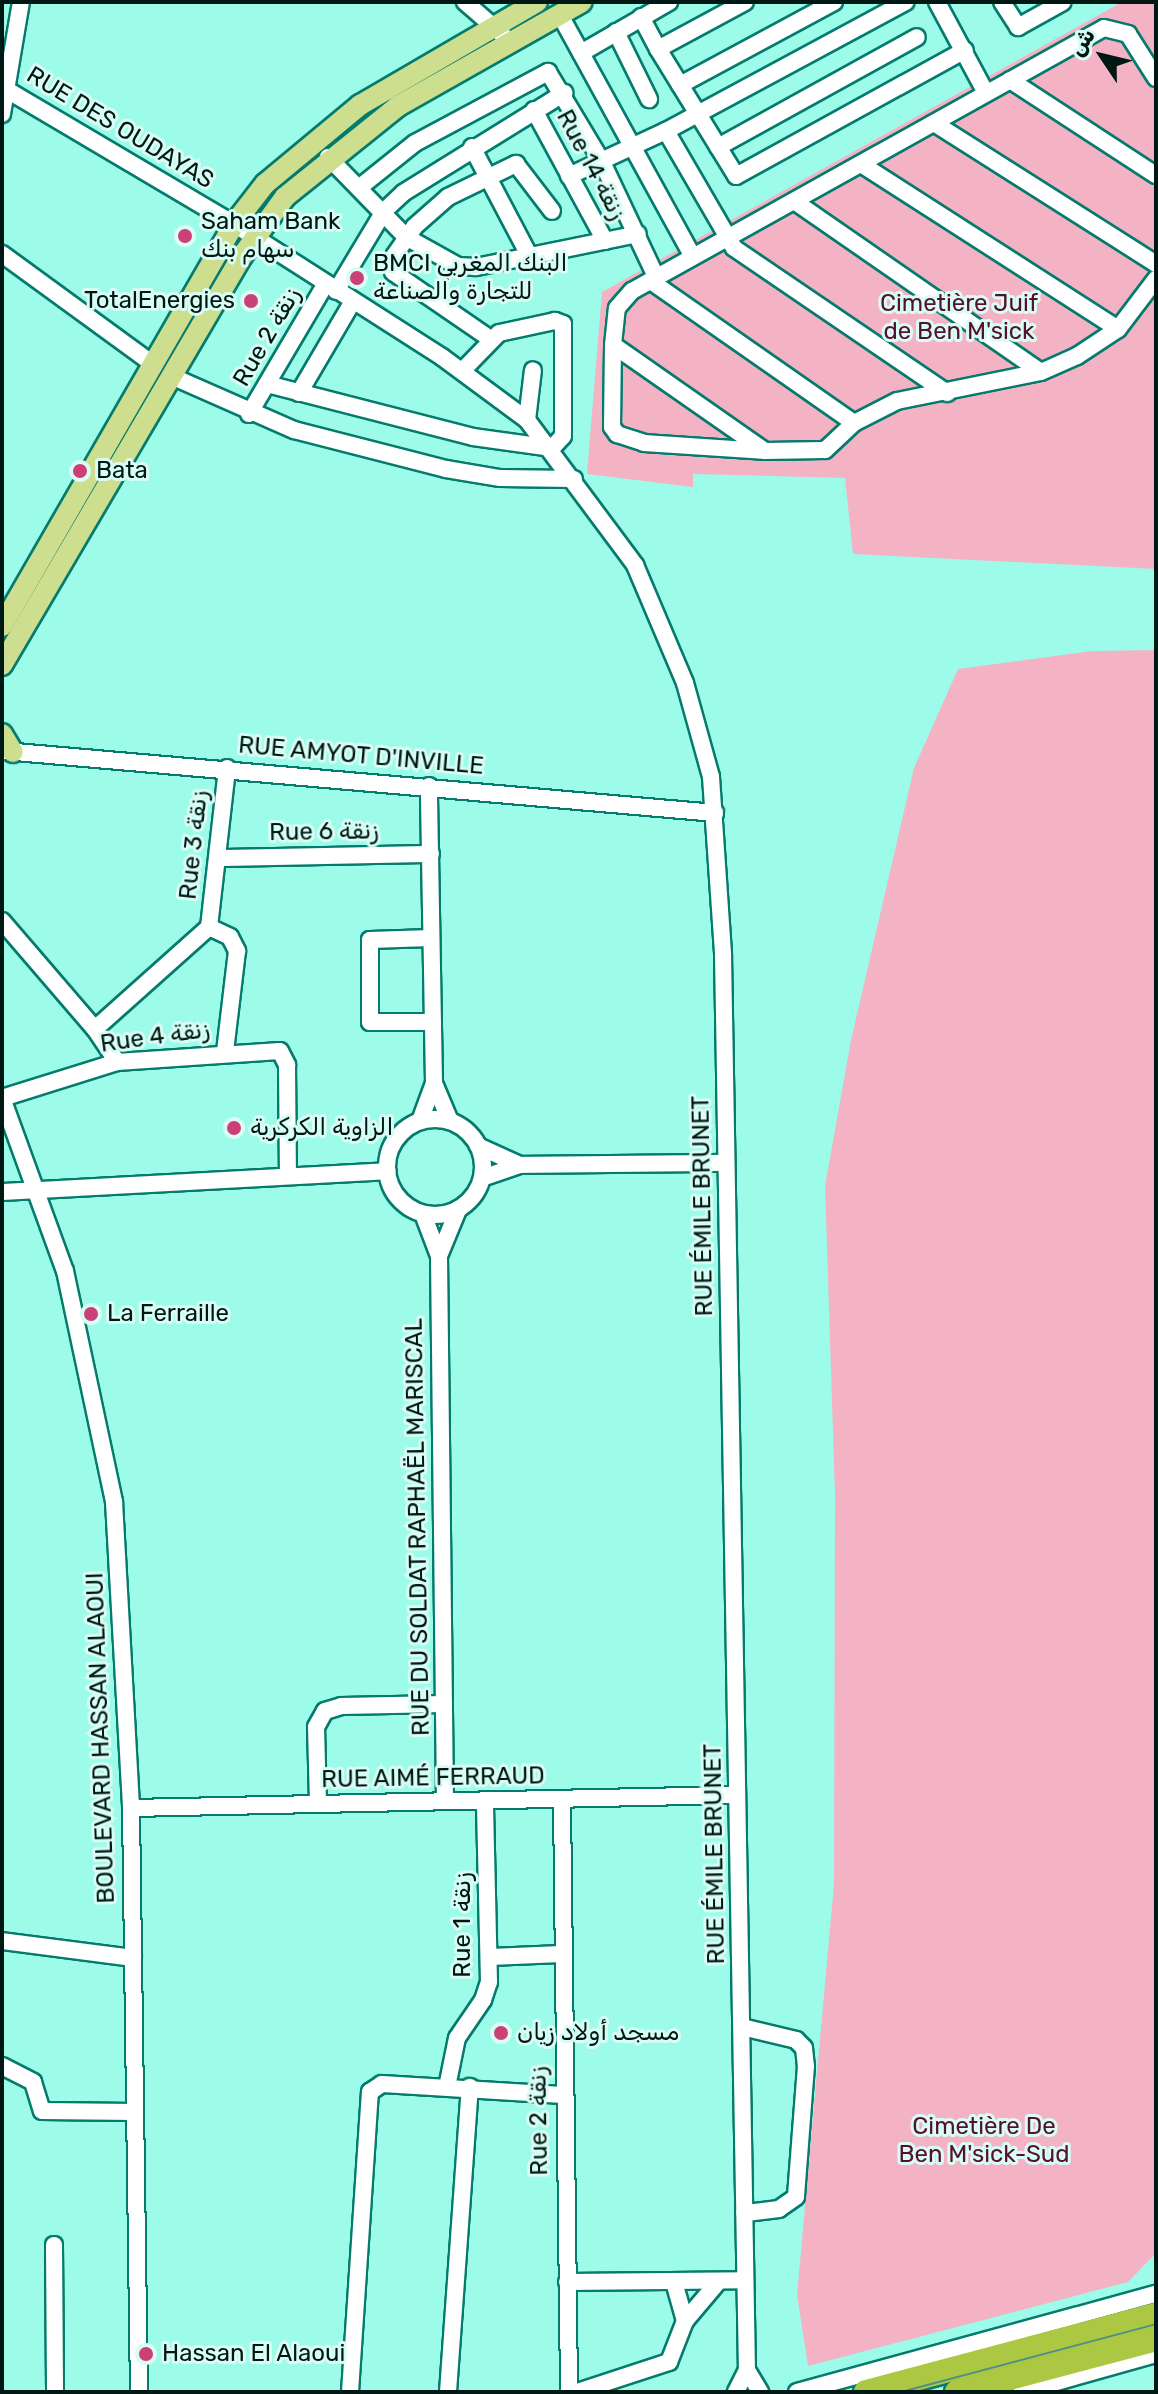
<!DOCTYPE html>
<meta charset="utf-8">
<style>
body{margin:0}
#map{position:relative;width:1158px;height:2394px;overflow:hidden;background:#9dfbe9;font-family:Rubik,Cairo,sans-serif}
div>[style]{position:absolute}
.green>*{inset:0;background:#f4b3c5}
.roads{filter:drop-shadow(2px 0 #047b6c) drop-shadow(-2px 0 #047b6c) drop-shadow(0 2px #047b6c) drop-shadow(0 -2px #047b6c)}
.minor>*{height:16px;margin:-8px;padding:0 8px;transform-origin:8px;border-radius:8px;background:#fff}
.minor>.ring{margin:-8px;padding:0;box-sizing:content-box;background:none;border:16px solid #fff;border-radius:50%}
.major>*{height:20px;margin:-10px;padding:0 10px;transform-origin:10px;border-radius:10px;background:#cdde8e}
.highway>*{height:24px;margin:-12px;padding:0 12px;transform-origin:12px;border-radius:12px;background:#acc843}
.tram>*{height:2px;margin:-1px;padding:0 1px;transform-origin:1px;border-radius:1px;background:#528e82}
.dots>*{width:22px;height:22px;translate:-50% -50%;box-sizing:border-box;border:4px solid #d9fcf4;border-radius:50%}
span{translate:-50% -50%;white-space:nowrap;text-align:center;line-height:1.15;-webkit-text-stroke:6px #d9fcf4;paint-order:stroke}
.street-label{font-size:24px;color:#001813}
.poi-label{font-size:24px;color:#001813}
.left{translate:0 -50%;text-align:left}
.right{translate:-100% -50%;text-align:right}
.park-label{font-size:24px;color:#54102c}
.frame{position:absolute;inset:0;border:4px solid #001813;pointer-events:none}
.north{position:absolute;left:1062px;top:16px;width:80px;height:80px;-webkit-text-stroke:6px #d9fcf4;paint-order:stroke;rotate:305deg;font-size:22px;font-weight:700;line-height:32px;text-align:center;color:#001813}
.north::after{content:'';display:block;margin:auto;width:28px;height:36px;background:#001813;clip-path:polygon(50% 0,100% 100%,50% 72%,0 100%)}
</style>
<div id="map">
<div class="green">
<div style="clip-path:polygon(1122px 2px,1156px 2px,1156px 569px,853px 554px,845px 478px,693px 474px,693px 487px,587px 474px,602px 292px)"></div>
<div style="clip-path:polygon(1156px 644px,1156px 2253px,1128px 2282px,808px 2366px,797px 2295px,834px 1884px,835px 1495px,825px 1186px,851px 1040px,914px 768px,958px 669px,1092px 651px,1155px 650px)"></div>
</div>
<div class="roads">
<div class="minor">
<div style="left:465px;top:2px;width:50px;rotate:41deg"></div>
<div style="left:745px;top:2px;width:99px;rotate:151.6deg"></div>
<div style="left:658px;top:49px;width:149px;rotate:58.4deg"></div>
<div style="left:736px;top:176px;width:261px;rotate:-28.8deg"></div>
<div style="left:937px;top:2px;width:103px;rotate:61.7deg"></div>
<div style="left:1002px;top:2px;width:30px;rotate:57deg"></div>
<div style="left:1018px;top:27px;width:51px;rotate:-29.1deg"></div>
<div style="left:560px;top:15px;width:276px;rotate:61.2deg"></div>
<div style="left:641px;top:17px;width:36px;rotate:62deg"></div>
<div style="left:616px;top:32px;width:75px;rotate:63.8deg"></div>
<div style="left:581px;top:53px;width:102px;rotate:-30.1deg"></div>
<div style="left:1010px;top:80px;width:174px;rotate:33.1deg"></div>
<div style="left:680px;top:85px;width:175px;rotate:-28.3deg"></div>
<div style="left:2px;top:87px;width:269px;rotate:30.6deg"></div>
<div style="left:234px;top:224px;width:247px;rotate:32.6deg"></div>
<div style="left:442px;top:357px;width:106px;rotate:36.5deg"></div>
<div style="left:527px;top:420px;width:181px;rotate:53.3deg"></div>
<div style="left:635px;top:565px;width:128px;rotate:67deg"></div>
<div style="left:685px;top:683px;width:98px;rotate:74.5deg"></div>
<div style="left:711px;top:777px;width:178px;rotate:86.1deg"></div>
<div style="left:723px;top:955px;width:1415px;rotate:89.03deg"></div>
<div style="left:747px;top:2370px;width:25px;rotate:117deg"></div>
<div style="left:534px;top:110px;width:149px;rotate:61.5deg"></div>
<div style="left:2px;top:114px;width:114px;rotate:-80.4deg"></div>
<div style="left:934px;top:123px;width:263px;rotate:32.4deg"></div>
<div style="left:666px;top:131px;width:135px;rotate:59.8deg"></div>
<div style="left:734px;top:248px;width:258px;rotate:34.2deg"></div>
<div style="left:472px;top:147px;width:124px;rotate:62.2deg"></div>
<div style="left:718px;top:147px;width:227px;rotate:-28.9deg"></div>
<div style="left:328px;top:157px;width:112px;rotate:45.7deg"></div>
<div style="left:406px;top:237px;width:60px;rotate:29.1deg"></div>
<div style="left:458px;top:266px;width:18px;rotate:3deg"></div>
<div style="left:476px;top:267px;width:165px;rotate:-11.5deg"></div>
<div style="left:861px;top:164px;width:305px;rotate:32.7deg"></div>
<div style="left:569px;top:176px;width:107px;rotate:-24.9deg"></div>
<div style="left:666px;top:131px;width:272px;rotate:-28.3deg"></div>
<div style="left:360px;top:187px;width:70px;rotate:-38.7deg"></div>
<div style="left:415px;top:143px;width:151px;rotate:-28.1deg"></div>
<div style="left:548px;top:72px;width:105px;rotate:59deg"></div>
<div style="left:602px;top:162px;width:129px;rotate:64.8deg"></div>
<div style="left:794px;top:201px;width:300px;rotate:34.7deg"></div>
<div style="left:2px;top:254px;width:187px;rotate:36.1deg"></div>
<div style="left:652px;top:282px;width:246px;rotate:34.9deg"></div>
<div style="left:854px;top:423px;width:48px;rotate:-27.1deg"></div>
<div style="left:897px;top:401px;width:147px;rotate:-11.4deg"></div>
<div style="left:1041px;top:372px;width:39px;rotate:-24deg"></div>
<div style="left:1077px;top:356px;width:49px;rotate:-33.4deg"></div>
<div style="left:1118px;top:329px;width:63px;rotate:-52.8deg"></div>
<div style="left:336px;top:291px;width:93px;rotate:-59deg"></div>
<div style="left:384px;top:211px;width:26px;rotate:-43deg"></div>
<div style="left:403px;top:193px;width:190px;rotate:-31.8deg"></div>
<div style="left:489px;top:338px;width:116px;rotate:-145.5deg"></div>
<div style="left:393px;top:272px;width:16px;rotate:-86deg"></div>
<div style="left:394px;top:256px;width:35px;rotate:-55deg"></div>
<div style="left:414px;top:227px;width:45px;rotate:-41.4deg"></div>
<div style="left:448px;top:197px;width:76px;rotate:-25.9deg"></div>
<div style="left:516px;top:164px;width:59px;rotate:52.5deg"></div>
<div style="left:613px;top:345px;width:82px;rotate:90.7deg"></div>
<div style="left:612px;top:427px;width:9px;rotate:54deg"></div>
<div style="left:617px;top:434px;width:28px;rotate:18deg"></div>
<div style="left:644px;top:443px;width:119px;rotate:3.8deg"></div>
<div style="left:171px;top:376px;width:134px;rotate:23.7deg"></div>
<div style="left:294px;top:430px;width:157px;rotate:14.4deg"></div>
<div style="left:446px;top:469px;width:55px;rotate:9.5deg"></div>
<div style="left:500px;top:478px;width:74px;rotate:0.8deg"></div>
<div style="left:267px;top:384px;width:213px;rotate:14.4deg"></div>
<div style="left:473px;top:437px;width:80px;rotate:7.9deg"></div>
<div style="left:552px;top:448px;width:16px;rotate:-47deg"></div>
<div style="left:563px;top:436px;width:112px;rotate:-90deg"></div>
<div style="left:563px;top:324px;width:9px;rotate:-159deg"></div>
<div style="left:555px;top:321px;width:57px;rotate:167.9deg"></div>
<div style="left:499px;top:333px;width:53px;rotate:134.2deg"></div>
<div style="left:299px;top:393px;width:107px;rotate:-59.6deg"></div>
<div style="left:249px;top:414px;width:150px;rotate:-59.5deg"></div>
<div style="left:527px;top:420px;width:50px;rotate:-83.2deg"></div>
<div style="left:854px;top:423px;width:40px;rotate:137deg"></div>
<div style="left:825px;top:450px;width:60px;rotate:179deg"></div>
<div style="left:765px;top:451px;width:185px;rotate:-145.1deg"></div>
<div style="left:613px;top:345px;width:37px;rotate:-84deg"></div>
<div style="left:617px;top:308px;width:23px;rotate:-49deg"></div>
<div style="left:632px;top:291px;width:540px;rotate:-29.13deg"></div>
<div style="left:1104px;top:28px;width:25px;rotate:14deg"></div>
<div style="left:1128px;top:34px;width:52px;rotate:57.5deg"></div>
<div style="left:4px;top:751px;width:714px;rotate:4.98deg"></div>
<div style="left:219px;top:858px;width:212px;rotate:-1.1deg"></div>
<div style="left:2px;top:921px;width:143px;rotate:49.3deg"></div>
<div style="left:95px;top:1029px;width:40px;rotate:56deg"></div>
<div style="left:209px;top:927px;width:160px;rotate:-83.5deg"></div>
<div style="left:209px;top:927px;width:23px;rotate:25deg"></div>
<div style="left:230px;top:937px;width:16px;rotate:63deg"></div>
<div style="left:237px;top:951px;width:101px;rotate:96.8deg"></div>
<div style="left:431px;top:938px;width:61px;rotate:178.1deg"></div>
<div style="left:370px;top:940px;width:82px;rotate:90deg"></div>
<div style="left:370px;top:1022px;width:63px"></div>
<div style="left:95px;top:1029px;width:153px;rotate:-41.8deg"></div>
<div style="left:434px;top:1083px;width:41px;rotate:67.2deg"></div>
<div style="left:2px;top:1098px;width:184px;rotate:70deg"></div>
<div style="left:65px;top:1271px;width:236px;rotate:78deg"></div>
<div style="left:114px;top:1502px;width:306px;rotate:86.8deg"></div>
<div style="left:131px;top:1808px;width:584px;rotate:89.22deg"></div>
<div style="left:2px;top:1098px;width:121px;rotate:-17.4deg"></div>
<div style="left:117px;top:1062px;width:163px;rotate:-3.9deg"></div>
<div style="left:280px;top:1051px;width:16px;rotate:63deg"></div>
<div style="left:287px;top:1065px;width:111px;rotate:89.5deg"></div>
<div class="ring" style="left:387px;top:1119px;width:80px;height:80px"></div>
<div style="left:420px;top:1121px;width:40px;rotate:-69.8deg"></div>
<div style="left:434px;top:1083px;width:297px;rotate:-91deg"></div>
<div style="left:478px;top:1146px;width:46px;rotate:24.3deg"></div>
<div style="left:482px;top:1178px;width:40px;rotate:-18.9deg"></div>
<div style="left:520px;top:1165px;width:206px;rotate:-0.6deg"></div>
<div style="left:2px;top:1192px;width:386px;rotate:-3.1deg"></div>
<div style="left:423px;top:1214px;width:45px;rotate:69.1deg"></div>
<div style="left:439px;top:1256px;width:542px;rotate:89.37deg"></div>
<div style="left:439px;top:1256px;width:50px;rotate:-67.6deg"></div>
<div style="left:562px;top:1800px;width:592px;rotate:89.32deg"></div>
<div style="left:318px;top:1803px;width:76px;rotate:-91.5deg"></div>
<div style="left:316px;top:1727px;width:18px;rotate:-61deg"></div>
<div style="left:325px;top:1711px;width:17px;rotate:-17deg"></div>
<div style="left:341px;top:1706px;width:103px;rotate:-1.1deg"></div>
<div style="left:131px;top:1808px;width:605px;rotate:-1.23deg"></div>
<div style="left:2px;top:1941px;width:132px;rotate:7.4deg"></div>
<div style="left:490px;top:1957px;width:71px;rotate:-2.4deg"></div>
<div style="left:742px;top:2027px;width:56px;rotate:13.5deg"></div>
<div style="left:796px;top:2040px;width:11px;rotate:45deg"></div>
<div style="left:804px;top:2048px;width:18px;rotate:84deg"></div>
<div style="left:806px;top:2066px;width:131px;rotate:94.4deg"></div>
<div style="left:796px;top:2197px;width:21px;rotate:145deg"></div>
<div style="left:779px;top:2209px;width:35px;rotate:173deg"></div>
<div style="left:2px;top:2066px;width:35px;rotate:27deg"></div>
<div style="left:33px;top:2082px;width:30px;rotate:73deg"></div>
<div style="left:42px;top:2111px;width:93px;rotate:0.6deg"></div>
<div style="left:447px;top:2087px;width:50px;rotate:-78.5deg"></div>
<div style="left:457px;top:2038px;width:46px;rotate:-55.6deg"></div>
<div style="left:483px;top:2000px;width:19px;rotate:-72deg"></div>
<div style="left:489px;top:1982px;width:180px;rotate:-91.3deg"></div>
<div style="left:54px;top:2245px;width:147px;rotate:89.6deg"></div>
<div style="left:567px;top:2282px;width:178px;rotate:-0.6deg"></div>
<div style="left:674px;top:2282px;width:41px;rotate:74.2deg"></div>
<div style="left:747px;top:2370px;width:26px;rotate:59deg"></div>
<div style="left:350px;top:2392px;width:301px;rotate:-86.2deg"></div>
<div style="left:370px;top:2092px;width:14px;rotate:-34deg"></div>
<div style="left:382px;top:2084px;width:181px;rotate:3.5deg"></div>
<div style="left:448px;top:2392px;width:306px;rotate:-85.9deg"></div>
<div style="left:577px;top:2392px;width:97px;rotate:-18.1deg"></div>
<div style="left:669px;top:2362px;width:44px;rotate:-68.7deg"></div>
<div style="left:685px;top:2321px;width:51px;rotate:-49.8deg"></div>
<div style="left:797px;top:2392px;width:372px;rotate:-15.3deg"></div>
<div style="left:1021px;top:2392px;width:140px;rotate:-15.7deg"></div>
</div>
<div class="major">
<div style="left:2px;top:626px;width:464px;rotate:-60deg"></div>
<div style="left:234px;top:224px;width:51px;rotate:-52.2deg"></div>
<div style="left:265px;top:184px;width:124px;rotate:-39.7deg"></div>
<div style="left:360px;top:105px;width:205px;rotate:-30.2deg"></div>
<div style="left:2px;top:665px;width:474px;rotate:-59.6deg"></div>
<div style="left:242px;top:256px;width:73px;rotate:-53.9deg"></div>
<div style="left:285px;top:197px;width:145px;rotate:-38.8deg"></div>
<div style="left:398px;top:106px;width:211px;rotate:-29.5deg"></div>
<div style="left:2px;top:734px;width:21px;rotate:59deg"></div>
</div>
<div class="highway">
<div style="left:866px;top:2392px;width:300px;rotate:-14.9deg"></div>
<div style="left:957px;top:2392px;width:206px;rotate:-14.9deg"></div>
</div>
</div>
<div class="tram">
<div style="left:901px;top:2392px;width:264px;rotate:-14.9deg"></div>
</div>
<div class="dots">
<div style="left:185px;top:236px;background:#cb4077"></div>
<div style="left:357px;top:278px;background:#cb4077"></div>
<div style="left:251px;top:301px;background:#cb4077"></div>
<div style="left:80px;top:471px;background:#cb4077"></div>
<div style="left:234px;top:1128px;background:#cb4077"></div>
<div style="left:91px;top:1314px;background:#cb4077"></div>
<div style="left:501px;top:2033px;background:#cb4077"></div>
<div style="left:146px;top:2354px;background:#cb4077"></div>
</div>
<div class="street-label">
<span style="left:120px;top:128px;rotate:31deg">RUE DES OUDAYAS</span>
<span style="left:591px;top:165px;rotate:62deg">Rue 14 زنقة</span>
<span style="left:267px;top:337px;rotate:-60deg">Rue 2 زنقة</span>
<span style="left:361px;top:756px;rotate:5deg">RUE AMYOT D'INVILLE</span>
<span style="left:324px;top:832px;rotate:-1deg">Rue 6 زنقة</span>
<span style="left:194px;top:845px;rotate:-84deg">Rue 3 زنقة</span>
<span style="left:155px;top:1037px;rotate:-8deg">Rue 4 زنقة</span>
<span style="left:703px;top:1206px;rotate:-91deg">RUE ÉMILE BRUNET</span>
<span style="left:418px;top:1527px;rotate:-91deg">RUE DU SOLDAT RAPHAËL MARISCAL</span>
<span style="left:101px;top:1738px;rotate:-92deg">BOULEVARD HASSAN ALAOUI</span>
<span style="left:433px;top:1778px;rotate:-1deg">RUE AIMÉ FERRAUD</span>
<span style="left:715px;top:1854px;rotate:-91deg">RUE ÉMILE BRUNET</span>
<span style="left:463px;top:1925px;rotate:-90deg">Rue 1 زنقة</span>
<span style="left:539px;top:2121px;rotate:-91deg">Rue 2 زنقة</span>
</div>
<div class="poi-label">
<span class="left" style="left:201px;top:236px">Saham Bank<br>سهام بنك</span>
<span class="left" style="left:373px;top:278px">BMCI البنك المغربي<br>للتجارة والصناعة</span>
<span class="right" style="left:235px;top:301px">TotalEnergies</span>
<span class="left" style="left:96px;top:471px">Bata</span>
<span class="left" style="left:250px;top:1128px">الزاوية الكركرية</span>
<span class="left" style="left:107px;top:1314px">La Ferraille</span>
<span class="left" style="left:517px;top:2033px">مسجد أولاد زيان</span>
<span class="left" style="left:162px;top:2354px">Hassan El Alaoui</span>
</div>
<div class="park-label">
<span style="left:959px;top:318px">Cimetière Juif<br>de Ben M'sick</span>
<span style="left:984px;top:2141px">Cimetière De<br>Ben M'sick-Sud</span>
</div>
<div class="frame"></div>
<div class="north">ش</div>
</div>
